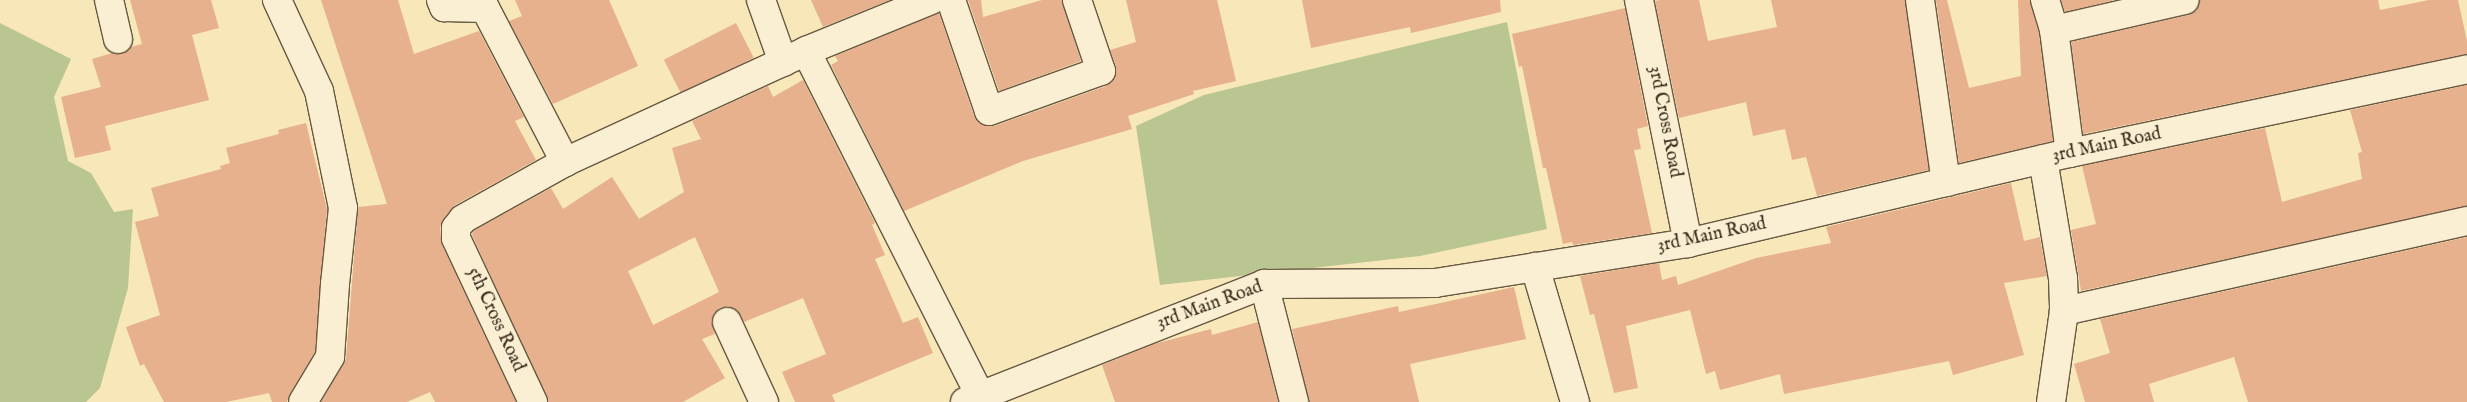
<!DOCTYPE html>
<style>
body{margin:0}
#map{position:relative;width:2467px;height:402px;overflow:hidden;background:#f7e7b9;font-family:"IM FELL English",serif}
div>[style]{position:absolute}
.green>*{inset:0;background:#bac691}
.building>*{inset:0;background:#e6b18c;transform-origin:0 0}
.roads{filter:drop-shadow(1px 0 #675842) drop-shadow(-1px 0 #675842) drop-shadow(0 1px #675842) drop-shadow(0 -1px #675842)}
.street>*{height:28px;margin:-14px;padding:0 14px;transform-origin:14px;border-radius:14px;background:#faefd2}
span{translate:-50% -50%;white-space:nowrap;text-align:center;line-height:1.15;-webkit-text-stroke:4.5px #faefd2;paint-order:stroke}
.street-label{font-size:18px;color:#37281a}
</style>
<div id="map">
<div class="green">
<div style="clip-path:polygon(1507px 22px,1547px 229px,1420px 256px,1160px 285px,1136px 126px,1204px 95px)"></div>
<div style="clip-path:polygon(0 23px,71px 59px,54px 97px,68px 161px,91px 173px,114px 212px,133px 209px,128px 288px,100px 388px,86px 402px,0 402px)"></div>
</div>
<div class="building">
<div style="clip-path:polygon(130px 0,211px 0,219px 28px,192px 35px,209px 100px,105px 126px,111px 150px,75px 158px,61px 97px,101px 87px,92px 59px,112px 53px,122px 54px,131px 47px,142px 44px)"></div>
<div style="clip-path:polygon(321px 0,398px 0,414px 54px,479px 31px,524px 117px,515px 121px,536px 160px,455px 205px,444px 218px,440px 228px,442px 245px,516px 402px,435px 402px,430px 392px,407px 402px,321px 402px,346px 358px,358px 207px,387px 204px)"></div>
<div style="clip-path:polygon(515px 0,609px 0,638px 66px,553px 104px,509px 21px,522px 16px)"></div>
<div style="clip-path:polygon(811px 0,890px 0,823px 27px)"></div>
<div style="clip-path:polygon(968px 0,981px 0,983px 17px,1042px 0,1062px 0,1081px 61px,999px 91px)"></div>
<div style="clip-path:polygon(1126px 0,1217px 0,1236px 81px,1193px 91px,1194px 94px,1128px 116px,1132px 129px,1023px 161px,904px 211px,831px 65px,838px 61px,835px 56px,939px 13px,974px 116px,979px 123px,987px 126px,994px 126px,1106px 86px,1112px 82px,1116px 74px,1116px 66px,1110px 50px,1136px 42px)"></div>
<div style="clip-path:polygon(1302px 0,1500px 0,1501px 12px,1411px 33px,1410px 27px,1311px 48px)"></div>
<div style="clip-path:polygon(1660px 0,1699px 0,1708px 41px,1777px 27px,1771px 0,1905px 0,1929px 170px,1817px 196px,1806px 157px,1792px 160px,1785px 129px,1753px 136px,1746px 102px,1679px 118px,1655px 1px)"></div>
<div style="clip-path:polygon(1936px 0,1947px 0,1969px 88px,2021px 76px,2018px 0,2030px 0,2039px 33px,2053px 141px,1959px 163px)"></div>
<div style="clip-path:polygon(2061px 0,2115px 0,2065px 12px)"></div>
<div style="clip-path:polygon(2200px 0,2378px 0,2380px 10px,2429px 0,2458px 0,2467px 41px,2467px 54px,2083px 134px,2071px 42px,2188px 15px,2196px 11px)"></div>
<div style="clip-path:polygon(1625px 8px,1648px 126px,1637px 129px,1641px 149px,1634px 150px,1652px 233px,1573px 245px,1572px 242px,1563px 244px,1546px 168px,1543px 168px,1522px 66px,1519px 67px,1512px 34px)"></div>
<div style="left:736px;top:23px;width:39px;height:81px;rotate:63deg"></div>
<div style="clip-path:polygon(evenodd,803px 80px,875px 223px,872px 225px,885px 255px,875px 259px,903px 323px,918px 317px,933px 353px,832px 395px,835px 402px,795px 402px,782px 372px,826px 354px,803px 298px,744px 322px,736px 310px,728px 306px,720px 308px,714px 313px,711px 321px,715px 334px,702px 339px,725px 378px,683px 402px,548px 402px,472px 235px,473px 231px,551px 188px,563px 209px,612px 177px,639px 219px,684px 192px,672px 148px,701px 139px,692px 121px,768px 86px,773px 97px,803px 80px,695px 237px,719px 292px,653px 325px,628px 271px,695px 237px)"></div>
<div style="clip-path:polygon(2467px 85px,2467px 206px,2081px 291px,2071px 230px,2096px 224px,2082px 166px,2265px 128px,2282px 202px,2362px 179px,2358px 153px,2362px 152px,2350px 110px)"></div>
<div style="clip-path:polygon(306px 123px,327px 209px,315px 352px,290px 394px,287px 402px,272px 402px,269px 393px,226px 402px,164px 402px,144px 364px,140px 366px,126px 327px,160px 315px,135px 222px,159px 216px,151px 188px,221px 169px,220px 166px,230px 163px,226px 148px,279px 134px,278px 130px)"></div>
<div style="clip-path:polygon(2011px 183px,2024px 241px,2040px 237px,2047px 276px,2004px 283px,2024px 355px,1953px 375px,1949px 361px,1784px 394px,1780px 374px,1720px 390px,1715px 371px,1706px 374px,1690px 310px,1626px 326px,1638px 388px,1614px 393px,1594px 314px,1590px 315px,1580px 276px,1659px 263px,1662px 280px,1676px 276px,1678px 285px,1756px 258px,1831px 243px,1826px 227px)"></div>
<div style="clip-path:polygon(2467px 237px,2467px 402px,2248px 402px,2234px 357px,2149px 384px,2154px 402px,2085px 402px,2074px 364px,2110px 353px,2100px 319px)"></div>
<div style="clip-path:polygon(1514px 287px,1526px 339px,1410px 364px,1419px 402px,1309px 402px,1292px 329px,1398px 306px,1399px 312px)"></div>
<div style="clip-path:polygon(1258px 322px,1278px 402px,1115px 402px,1102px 365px,1154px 344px,1211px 329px,1212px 335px)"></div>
</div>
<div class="roads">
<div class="street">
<div style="left:109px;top:0;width:40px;rotate:77deg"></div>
<div style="left:277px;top:0;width:100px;rotate:65.2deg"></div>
<div style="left:319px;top:91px;width:119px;rotate:78.4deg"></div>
<div style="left:343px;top:208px;width:76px;rotate:96deg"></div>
<div style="left:335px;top:284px;width:73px;rotate:93.9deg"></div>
<div style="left:330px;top:357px;width:52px;rotate:121deg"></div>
<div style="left:441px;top:0;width:8px;rotate:67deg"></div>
<div style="left:444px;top:7px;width:41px;rotate:1.4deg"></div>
<div style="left:485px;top:8px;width:174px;rotate:62.5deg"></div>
<div style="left:761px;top:0;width:66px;rotate:70.5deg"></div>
<div style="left:951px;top:0;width:117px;rotate:71.1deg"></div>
<div style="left:989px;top:111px;width:119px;rotate:-19.7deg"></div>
<div style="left:1101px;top:71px;width:75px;rotate:-108.7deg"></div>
<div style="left:1639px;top:0;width:248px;rotate:78.6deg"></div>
<div style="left:1920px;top:0;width:184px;rotate:81.9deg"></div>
<div style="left:2045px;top:0;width:31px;rotate:73deg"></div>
<div style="left:2054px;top:30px;width:124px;rotate:82.6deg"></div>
<div style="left:2054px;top:30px;width:134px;rotate:-12.9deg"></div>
<div style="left:806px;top:51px;width:135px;rotate:-22.2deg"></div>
<div style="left:2043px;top:159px;width:121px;rotate:80.5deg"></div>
<div style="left:2063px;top:278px;width:33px;rotate:88deg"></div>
<div style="left:2064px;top:311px;width:92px;rotate:98.1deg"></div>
<div style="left:1535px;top:267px;width:141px;rotate:73.5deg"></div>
<div style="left:1264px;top:284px;width:122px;rotate:75.7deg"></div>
<div style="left:2064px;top:311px;width:413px;rotate:-12.6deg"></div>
<div style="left:727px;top:322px;width:88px;rotate:65.2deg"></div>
<div style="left:533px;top:402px;width:181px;rotate:-115.2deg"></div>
<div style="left:456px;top:238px;width:10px;rotate:-90deg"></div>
<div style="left:456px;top:228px;width:11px;rotate:-52deg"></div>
<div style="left:463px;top:219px;width:117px;rotate:-29.2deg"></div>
<div style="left:565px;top:162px;width:265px;rotate:-24.7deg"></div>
<div style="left:806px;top:51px;width:393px;rotate:63.2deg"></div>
<div style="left:965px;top:402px;width:321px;rotate:-21.5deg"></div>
<div style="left:1264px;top:284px;width:171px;rotate:-0.3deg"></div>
<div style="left:1435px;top:283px;width:256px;rotate:-9deg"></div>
<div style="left:1688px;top:243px;width:392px;rotate:-13.3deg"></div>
<div style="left:2070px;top:153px;width:406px;rotate:-11.9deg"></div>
</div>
</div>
<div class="street-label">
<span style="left:1664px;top:122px;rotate:79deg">3rd Cross Road</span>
<span style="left:2107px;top:146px;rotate:-12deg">3rd Main Road</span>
<span style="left:1712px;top:236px;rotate:-12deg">3rd Main Road</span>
<span style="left:1210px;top:306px;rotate:-20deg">3rd Main Road</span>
<span style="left:495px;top:320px;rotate:65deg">5th Cross Road</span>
</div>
</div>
